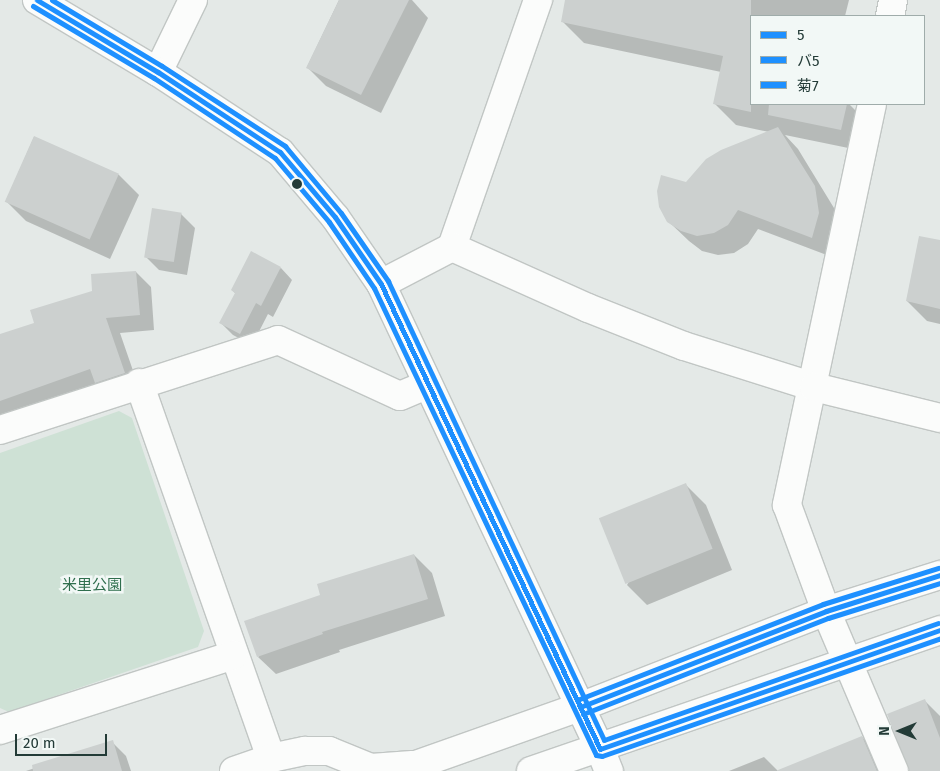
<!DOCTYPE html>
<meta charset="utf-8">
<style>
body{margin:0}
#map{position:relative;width:940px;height:771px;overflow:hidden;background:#e4e9e7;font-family:"Fira Sans","Noto Sans JP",sans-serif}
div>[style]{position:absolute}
.green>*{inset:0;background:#cee1d5}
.shadow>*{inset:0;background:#0003}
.building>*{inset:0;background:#ccd0cf;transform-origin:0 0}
.roads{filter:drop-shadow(1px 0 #c1c6c4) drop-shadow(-1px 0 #c1c6c4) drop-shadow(0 1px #c1c6c4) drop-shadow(0 -1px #c1c6c4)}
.minor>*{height:28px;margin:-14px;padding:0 14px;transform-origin:14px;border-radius:14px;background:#fbfcfb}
.tertiary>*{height:28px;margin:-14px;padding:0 14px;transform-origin:14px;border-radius:14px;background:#fbfcfb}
.bus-1>*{height:5px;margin:-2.5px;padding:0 2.5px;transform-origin:2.5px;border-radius:2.5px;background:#1e90ff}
.bus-2>*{height:5px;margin:-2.5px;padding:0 2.5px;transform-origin:2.5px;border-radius:2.5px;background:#1e90ff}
.bus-3>*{height:5px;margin:-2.5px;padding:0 2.5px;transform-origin:2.5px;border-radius:2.5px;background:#1e90ff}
.dots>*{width:14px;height:14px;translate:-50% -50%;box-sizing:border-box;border:2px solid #f2f8f6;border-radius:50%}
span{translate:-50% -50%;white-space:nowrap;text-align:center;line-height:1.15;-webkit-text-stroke:5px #f2f8f6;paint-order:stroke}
.park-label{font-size:15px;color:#306f4e}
.legend{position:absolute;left:750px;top:15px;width:175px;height:90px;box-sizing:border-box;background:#f2f8f6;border:1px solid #9facaa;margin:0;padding:6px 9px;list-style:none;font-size:15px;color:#233b37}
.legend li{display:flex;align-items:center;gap:10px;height:25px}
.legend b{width:25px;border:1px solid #9facaa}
.north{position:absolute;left:875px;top:706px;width:50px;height:50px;-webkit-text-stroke:4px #f2f8f6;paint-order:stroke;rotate:270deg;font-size:14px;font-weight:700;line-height:20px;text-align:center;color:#233b37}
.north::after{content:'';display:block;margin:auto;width:18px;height:22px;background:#233b37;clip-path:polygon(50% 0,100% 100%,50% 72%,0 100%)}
.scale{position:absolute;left:15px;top:734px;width:92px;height:22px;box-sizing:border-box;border:2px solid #233b37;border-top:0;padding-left:6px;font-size:15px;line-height:18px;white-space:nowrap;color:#233b37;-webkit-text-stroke:4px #f2f8f6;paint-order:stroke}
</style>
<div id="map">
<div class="green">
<div style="clip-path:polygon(119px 411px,132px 418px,204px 631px,198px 647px,9px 712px,0 708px,0 453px)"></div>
</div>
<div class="shadow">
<div style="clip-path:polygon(339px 0,412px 0,428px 18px,381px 113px,326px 86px,307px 67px)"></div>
<div style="clip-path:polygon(567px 0,849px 0,845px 16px,751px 16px,751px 104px,849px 104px,869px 124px,863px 151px,785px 135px,798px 149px,834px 208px,838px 233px,832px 257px,758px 229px,748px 244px,734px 253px,718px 255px,702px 251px,689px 241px,668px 221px,686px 183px,769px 132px,736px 125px,714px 103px,721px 72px,584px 43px,562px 21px)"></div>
<div style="clip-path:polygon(34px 137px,119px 175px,139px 195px,110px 259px,26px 221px,6px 201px)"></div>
<div style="clip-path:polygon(181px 214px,195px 228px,187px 275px,159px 270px,145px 256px)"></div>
<div style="clip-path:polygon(940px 241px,940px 324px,927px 321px,907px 301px)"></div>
<div style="clip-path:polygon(281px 268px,292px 280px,273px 317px,268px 314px,252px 345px,233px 335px,221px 323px,236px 294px,232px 290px)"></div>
<div style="clip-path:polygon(136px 272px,151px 287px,154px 330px,120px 333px,139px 388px,0 420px,0 336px,36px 324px)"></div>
<div style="clip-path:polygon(686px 485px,706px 505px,732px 570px,647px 605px,627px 585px)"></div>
<div style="clip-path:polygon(414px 555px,432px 573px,445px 616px,339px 650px,340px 652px,276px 674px,258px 657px,322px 596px)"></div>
<div style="clip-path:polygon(925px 701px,940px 716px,940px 771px,909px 771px)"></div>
<div style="clip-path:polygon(862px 737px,877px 753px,885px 771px,826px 771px)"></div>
<div style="clip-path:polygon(112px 742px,126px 756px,131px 771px,26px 771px)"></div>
<div style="clip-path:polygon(764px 757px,778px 771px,729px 771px)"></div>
</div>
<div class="building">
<div style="clip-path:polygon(339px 0,409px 0,361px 95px,306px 68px)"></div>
<div style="clip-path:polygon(565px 0,751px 0,751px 112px,713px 104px,723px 56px,561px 22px)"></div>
<div style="clip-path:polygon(769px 104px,847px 104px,841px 130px,768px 115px)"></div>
<div style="clip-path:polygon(778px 127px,815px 186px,819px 213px,812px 238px,738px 210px,728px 225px,714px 233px,697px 236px,681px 231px,667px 222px,659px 207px,657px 191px,661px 175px,686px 182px,706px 159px,721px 150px)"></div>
<div style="left:34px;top:136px;width:93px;height:72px;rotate:24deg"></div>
<div style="left:152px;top:208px;width:30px;height:50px;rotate:9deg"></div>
<div style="clip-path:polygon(919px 236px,940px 240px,940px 309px,906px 301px)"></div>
<div style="clip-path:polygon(251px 251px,281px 267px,261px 306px,256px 303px,240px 334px,219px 323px,235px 293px,231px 290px)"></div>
<div style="clip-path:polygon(136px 271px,140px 315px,106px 318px,125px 373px,95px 383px,90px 369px,0 401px,0 334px,34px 323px,30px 310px,92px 291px,91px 274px)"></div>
<div style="left:686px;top:483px;width:71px;height:94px;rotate:68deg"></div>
<div style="clip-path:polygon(414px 554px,428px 599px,322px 632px,323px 634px,257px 657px,244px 621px,320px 595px,317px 584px)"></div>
<div style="clip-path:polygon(925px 699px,940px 738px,940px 771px,909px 771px,887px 714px)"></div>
<div style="clip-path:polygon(862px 736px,877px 771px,778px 771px,778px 770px)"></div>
<div style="clip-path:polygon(113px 740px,122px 771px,33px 771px,32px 765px)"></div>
</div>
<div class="roads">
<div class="minor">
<div style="left:890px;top:16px;width:16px;rotate:-79deg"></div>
<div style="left:158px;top:72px;width:80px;rotate:-64.1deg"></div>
<div style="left:872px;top:104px;width:410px;rotate:102deg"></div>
<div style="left:787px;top:505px;width:113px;rotate:69.8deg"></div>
<div style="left:826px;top:611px;width:174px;rotate:67deg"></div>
<div style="left:452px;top:247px;width:262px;rotate:-70.8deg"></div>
<div style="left:139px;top:383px;width:398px;rotate:70.6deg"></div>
<div style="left:0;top:430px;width:292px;rotate:-17.9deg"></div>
<div style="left:278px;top:340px;width:134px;rotate:24.7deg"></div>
<div style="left:400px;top:396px;width:30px;rotate:-23deg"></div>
<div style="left:0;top:730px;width:245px;rotate:-17.8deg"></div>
<div style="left:600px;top:749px;width:24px;rotate:68deg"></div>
<div style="left:234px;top:771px;width:39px;rotate:-19deg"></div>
<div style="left:271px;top:758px;width:35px;rotate:-12deg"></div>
<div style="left:305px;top:751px;width:24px"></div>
<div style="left:329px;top:751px;width:45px;rotate:22deg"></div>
<div style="left:371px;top:768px;width:41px;rotate:-4.2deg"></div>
</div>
<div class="tertiary">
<div style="left:37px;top:0;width:141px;rotate:30.8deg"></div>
<div style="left:158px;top:72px;width:146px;rotate:33.3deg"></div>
<div style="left:280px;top:152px;width:85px;rotate:49.8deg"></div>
<div style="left:335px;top:217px;width:81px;rotate:55.5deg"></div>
<div style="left:381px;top:284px;width:514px;rotate:64.78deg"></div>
<div style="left:381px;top:284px;width:80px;rotate:-27.5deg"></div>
<div style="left:452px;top:247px;width:149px;rotate:24.2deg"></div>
<div style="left:588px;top:308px;width:103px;rotate:21.6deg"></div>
<div style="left:684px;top:346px;width:136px;rotate:17.5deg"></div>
<div style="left:814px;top:387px;width:130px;rotate:13.8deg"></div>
<div style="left:399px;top:771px;width:192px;rotate:-19.5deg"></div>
<div style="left:580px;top:707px;width:264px;rotate:-21.3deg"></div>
<div style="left:826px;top:611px;width:120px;rotate:-17.5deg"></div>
<div style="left:531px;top:771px;width:433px;rotate:-19deg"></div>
</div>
</div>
<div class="bus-1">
<div style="left:37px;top:0;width:141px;rotate:30.8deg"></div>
<div style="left:158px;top:72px;width:146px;rotate:33.3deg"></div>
<div style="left:280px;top:152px;width:85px;rotate:49.8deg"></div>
<div style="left:335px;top:217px;width:81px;rotate:55.5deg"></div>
<div style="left:381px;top:284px;width:514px;rotate:64.78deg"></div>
<div style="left:600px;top:749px;width:360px;rotate:-19.3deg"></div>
<div style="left:580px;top:707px;width:264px;rotate:-21.3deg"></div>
<div style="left:826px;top:611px;width:120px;rotate:-17.5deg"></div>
</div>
<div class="bus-2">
<div style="left:33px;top:6px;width:141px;rotate:30.8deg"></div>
<div style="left:154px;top:78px;width:145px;rotate:33.5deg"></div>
<div style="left:275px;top:158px;width:84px;rotate:49.8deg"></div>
<div style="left:329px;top:222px;width:80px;rotate:55.7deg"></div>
<div style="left:374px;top:288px;width:517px;rotate:64.57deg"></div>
<div style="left:596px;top:755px;width:6px;rotate:9deg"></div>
<div style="left:602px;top:756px;width:358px;rotate:-19.2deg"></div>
<div style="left:583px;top:714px;width:263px;rotate:-21.4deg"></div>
<div style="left:828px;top:618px;width:117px;rotate:-17.4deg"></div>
</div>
<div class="bus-3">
<div style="left:52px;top:0;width:128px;rotate:31deg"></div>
<div style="left:162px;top:66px;width:147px;rotate:33deg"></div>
<div style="left:285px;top:146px;width:87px;rotate:50.1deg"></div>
<div style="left:341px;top:213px;width:83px;rotate:55.3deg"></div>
<div style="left:388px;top:281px;width:507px;rotate:64.8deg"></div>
<div style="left:604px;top:740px;width:354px;rotate:-19.3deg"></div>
<div style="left:577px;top:700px;width:264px;rotate:-21.3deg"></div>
<div style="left:823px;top:604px;width:121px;rotate:-17.4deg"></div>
</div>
<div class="dots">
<div style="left:297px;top:184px;background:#233b37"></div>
</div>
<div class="park-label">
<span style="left:92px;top:586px">米里公園</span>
</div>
<ul class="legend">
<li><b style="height:6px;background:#1e90ff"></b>5</li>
<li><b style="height:6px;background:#1e90ff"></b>バ5</li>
<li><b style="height:6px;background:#1e90ff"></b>菊7</li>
</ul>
<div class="north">N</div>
<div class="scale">20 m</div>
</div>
